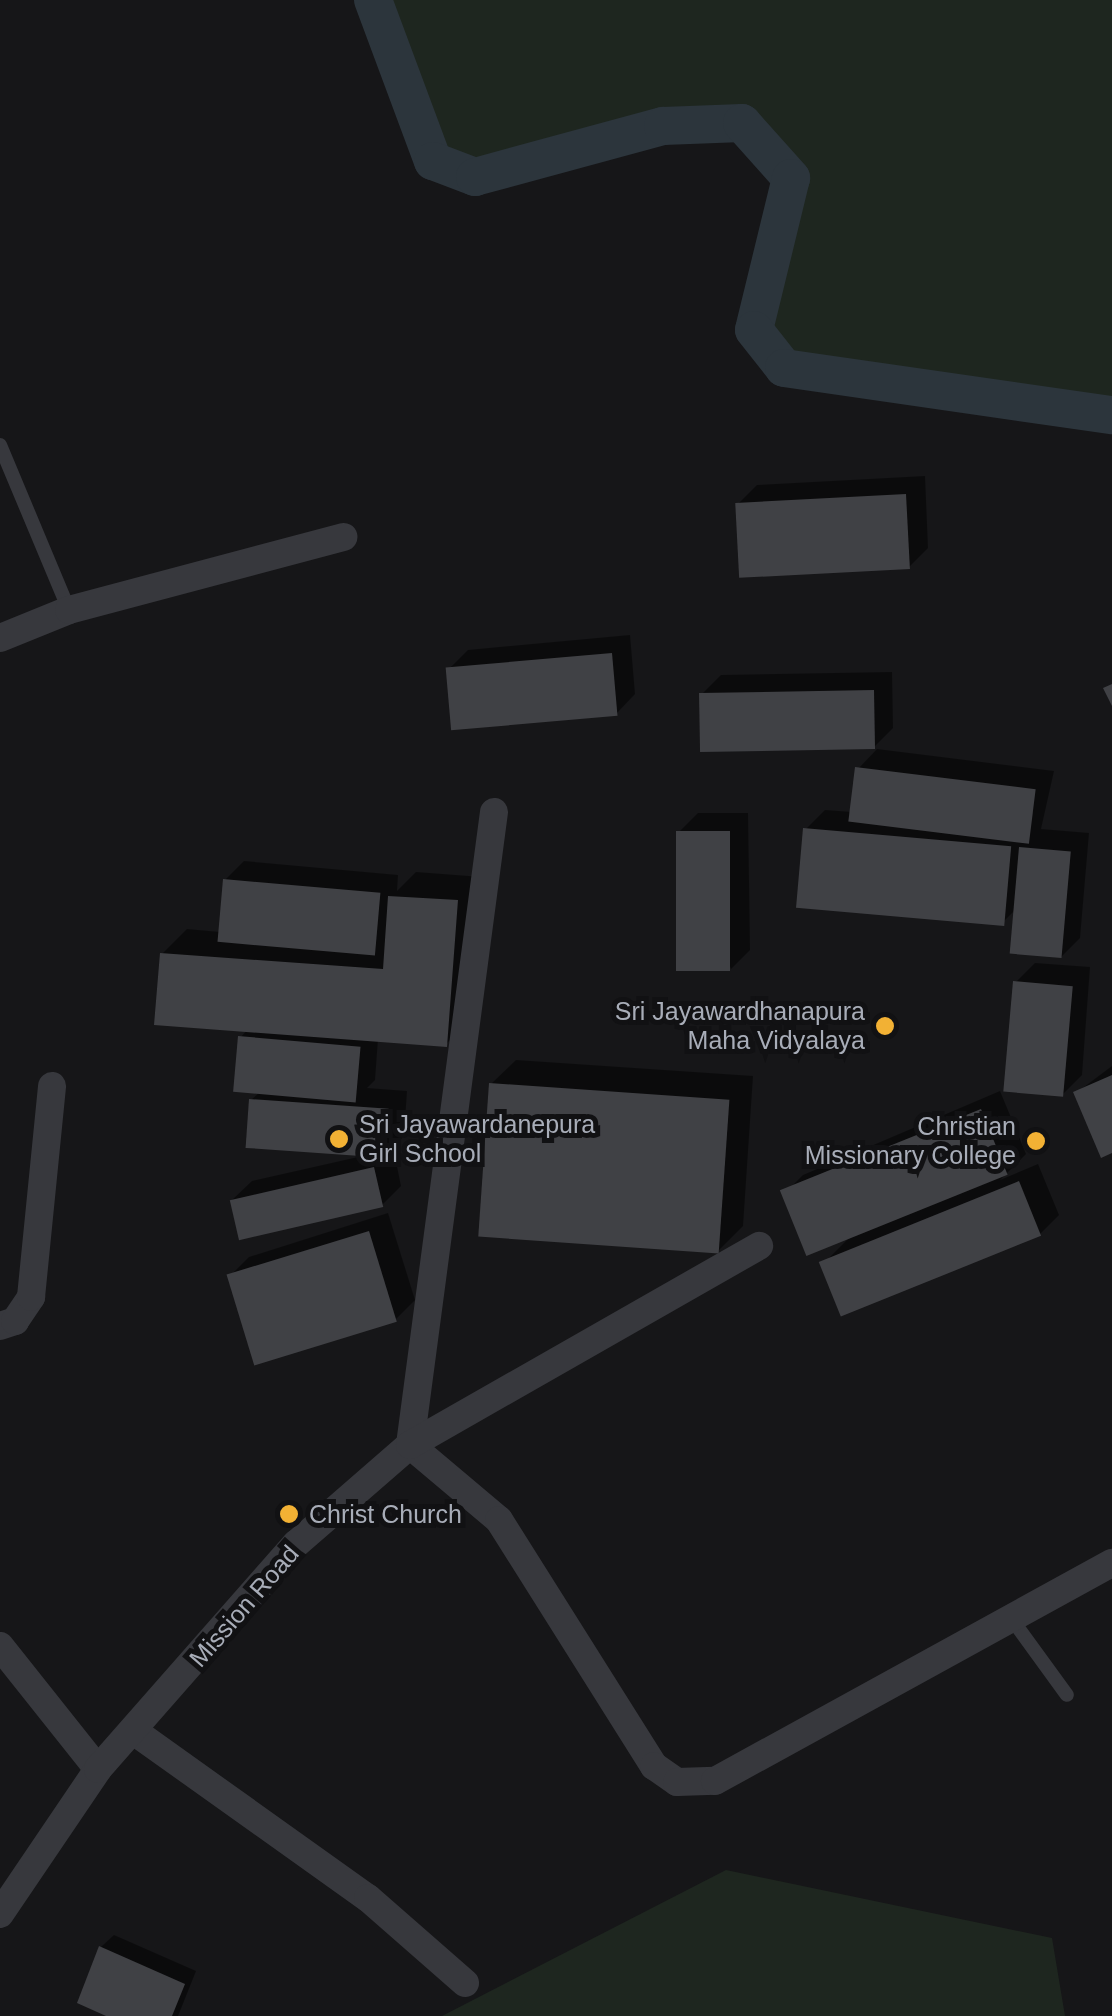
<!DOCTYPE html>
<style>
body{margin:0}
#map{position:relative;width:1112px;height:2016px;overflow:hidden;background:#161618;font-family:Arial,sans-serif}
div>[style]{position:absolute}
.green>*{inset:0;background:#1e261f}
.shadow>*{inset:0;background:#0007}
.canal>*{height:38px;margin:-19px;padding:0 19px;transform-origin:19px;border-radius:19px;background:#2c353c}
.building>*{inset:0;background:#404145;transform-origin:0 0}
.service>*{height:14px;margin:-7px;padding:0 7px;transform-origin:7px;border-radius:7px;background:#37383d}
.minor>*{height:28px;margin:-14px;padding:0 14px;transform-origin:14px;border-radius:14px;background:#37383d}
.dots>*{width:28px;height:28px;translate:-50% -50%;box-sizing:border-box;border:5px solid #111113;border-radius:50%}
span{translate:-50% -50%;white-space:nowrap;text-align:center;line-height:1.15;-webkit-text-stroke:10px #111113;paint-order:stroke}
.poi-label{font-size:25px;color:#a8adb8}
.right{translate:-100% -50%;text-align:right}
.left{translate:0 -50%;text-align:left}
.street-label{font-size:25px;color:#a8adb8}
</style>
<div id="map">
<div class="green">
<div style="clip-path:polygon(373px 0,1112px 0,1112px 415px,784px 368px,754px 330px,791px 178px,742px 123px,663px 126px,475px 177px,433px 161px)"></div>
<div style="clip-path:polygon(726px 1870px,1052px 1938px,1065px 2016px,442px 2016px)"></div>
</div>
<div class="shadow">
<div style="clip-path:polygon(925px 476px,928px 548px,909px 567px,738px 504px,757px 485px)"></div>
<div style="clip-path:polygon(630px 635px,635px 694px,616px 714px,449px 669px,468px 650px)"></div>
<div style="clip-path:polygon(892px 672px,893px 728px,874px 747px,702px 694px,721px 675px)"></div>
<div style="clip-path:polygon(877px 749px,1054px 771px,1041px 829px,1089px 833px,1080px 938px,1061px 957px,1015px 910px,1004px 921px,806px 829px,825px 810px,852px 812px,858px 769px)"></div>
<div style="clip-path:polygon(698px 813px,748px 813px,750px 950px,731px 969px,679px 832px)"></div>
<div style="clip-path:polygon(244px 861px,398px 875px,397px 891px,416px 872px,482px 877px,471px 1019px,446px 1044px,378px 1039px,375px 1080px,367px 1088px,407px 1091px,404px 1136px,393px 1147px,401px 1186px,382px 1205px,232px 1200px,252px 1181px,367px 1155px,251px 1100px,260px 1092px,240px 1038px,248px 1029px,162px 954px,187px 929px,220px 932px,225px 880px)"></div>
<div style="clip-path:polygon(1035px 963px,1090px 967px,1082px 1075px,1063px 1094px,1016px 982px)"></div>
<div style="clip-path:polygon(516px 1060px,753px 1076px,743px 1226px,718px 1251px,491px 1084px)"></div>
<div style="clip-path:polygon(1112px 1066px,1112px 1151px,1076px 1093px)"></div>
<div style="clip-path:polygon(1000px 1091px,1026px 1154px,1000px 1180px,1038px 1164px,1059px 1215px,1040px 1234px,823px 1264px,848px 1239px,784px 1194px,803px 1175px)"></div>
<div style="clip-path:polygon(388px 1213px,415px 1300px,396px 1319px,230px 1276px,249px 1257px)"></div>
<div style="clip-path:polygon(114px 1935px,196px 1971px,178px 2016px,112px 2016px,101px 1947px)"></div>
</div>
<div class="canal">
<div style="left:373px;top:0;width:172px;rotate:69.6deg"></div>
<div style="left:433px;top:161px;width:45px;rotate:20.9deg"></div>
<div style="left:475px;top:177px;width:195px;rotate:-15.2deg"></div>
<div style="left:663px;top:126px;width:79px;rotate:-2.2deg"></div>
<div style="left:742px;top:123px;width:74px;rotate:48.3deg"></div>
<div style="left:791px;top:178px;width:156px;rotate:103.7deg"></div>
<div style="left:754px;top:330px;width:48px;rotate:51.7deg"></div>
<div style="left:784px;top:368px;width:331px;rotate:8.2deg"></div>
</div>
<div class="building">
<div style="left:906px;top:494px;width:75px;height:171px;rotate:87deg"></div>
<div style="left:612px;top:653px;width:63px;height:167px;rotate:85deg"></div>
<div style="clip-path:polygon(1112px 684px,1112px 706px,1103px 688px)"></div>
<div style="left:874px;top:690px;width:59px;height:175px;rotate:89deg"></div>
<div style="left:855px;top:767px;width:182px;height:55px;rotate:7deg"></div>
<div style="left:803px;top:828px;width:209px;height:80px;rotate:5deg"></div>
<div style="left:676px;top:831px;width:54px;height:140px"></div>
<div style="left:1019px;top:847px;width:52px;height:107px;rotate:5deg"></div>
<div style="left:223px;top:879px;width:158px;height:63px;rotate:5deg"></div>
<div style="clip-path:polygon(388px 896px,458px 900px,447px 1047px,154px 1025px,160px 953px,383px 969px)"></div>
<div style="left:1013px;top:981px;width:60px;height:111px;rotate:5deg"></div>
<div style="left:238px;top:1036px;width:123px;height:56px;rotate:5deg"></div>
<div style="clip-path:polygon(1112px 1075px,1112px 1153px,1101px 1158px,1073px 1092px)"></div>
<div style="left:489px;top:1083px;width:241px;height:154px;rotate:4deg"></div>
<div style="left:249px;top:1099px;width:140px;height:49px;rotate:4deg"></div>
<div style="left:981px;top:1109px;width:71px;height:217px;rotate:68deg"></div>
<div style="left:374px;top:1167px;width:41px;height:148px;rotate:77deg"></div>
<div style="left:1019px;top:1181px;width:59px;height:216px;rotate:68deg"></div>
<div style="left:369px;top:1231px;width:95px;height:149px;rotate:73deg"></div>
<div style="clip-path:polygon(99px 1946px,185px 1984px,172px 2016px,106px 2016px,77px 2003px)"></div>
</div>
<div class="service">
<div style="left:0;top:445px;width:179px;rotate:67.3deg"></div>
<div style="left:1011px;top:1618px;width:95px;rotate:54deg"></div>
</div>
<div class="minor">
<div style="left:0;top:638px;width:74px;rotate:-22.1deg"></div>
<div style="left:69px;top:610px;width:284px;rotate:-14.9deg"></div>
<div style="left:494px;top:812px;width:639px;rotate:97.56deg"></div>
<div style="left:410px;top:1445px;width:116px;rotate:40.1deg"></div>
<div style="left:499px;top:1520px;width:291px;rotate:57.8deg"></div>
<div style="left:654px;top:1766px;width:28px;rotate:35deg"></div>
<div style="left:677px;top:1782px;width:38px;rotate:-2deg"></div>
<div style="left:715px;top:1781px;width:453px;rotate:-28.8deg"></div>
<div style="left:0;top:1326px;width:16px;rotate:-18deg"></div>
<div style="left:15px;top:1321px;width:29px;rotate:-56deg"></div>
<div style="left:31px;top:1297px;width:212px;rotate:-84.3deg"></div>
<div style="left:0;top:1646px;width:157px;rotate:51.5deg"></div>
<div style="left:135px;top:1732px;width:286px;rotate:35.5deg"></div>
<div style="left:368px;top:1898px;width:129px;rotate:41.2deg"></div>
<div style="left:0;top:1914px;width:175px;rotate:-55.9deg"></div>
<div style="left:98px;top:1769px;width:300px;rotate:-48.7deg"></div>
<div style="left:296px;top:1544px;width:151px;rotate:-41deg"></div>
<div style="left:410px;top:1445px;width:402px;rotate:-29.7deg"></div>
</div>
<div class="dots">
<div style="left:885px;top:1026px;background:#f2b134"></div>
<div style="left:339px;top:1139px;background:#f2b134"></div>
<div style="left:1036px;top:1141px;background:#f2b134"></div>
<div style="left:289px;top:1514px;background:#f2b134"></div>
</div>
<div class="poi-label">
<span class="right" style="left:865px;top:1026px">Sri Jayawardhanapura<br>Maha Vidyalaya</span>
<span class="left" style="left:359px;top:1139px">Sri Jayawardanepura<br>Girl School</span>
<span class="right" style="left:1016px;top:1141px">Christian<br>Missionary College</span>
<span class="left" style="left:309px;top:1514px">Christ Church</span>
</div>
<div class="street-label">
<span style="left:244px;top:1606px;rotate:-49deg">Mission Road</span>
</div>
</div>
